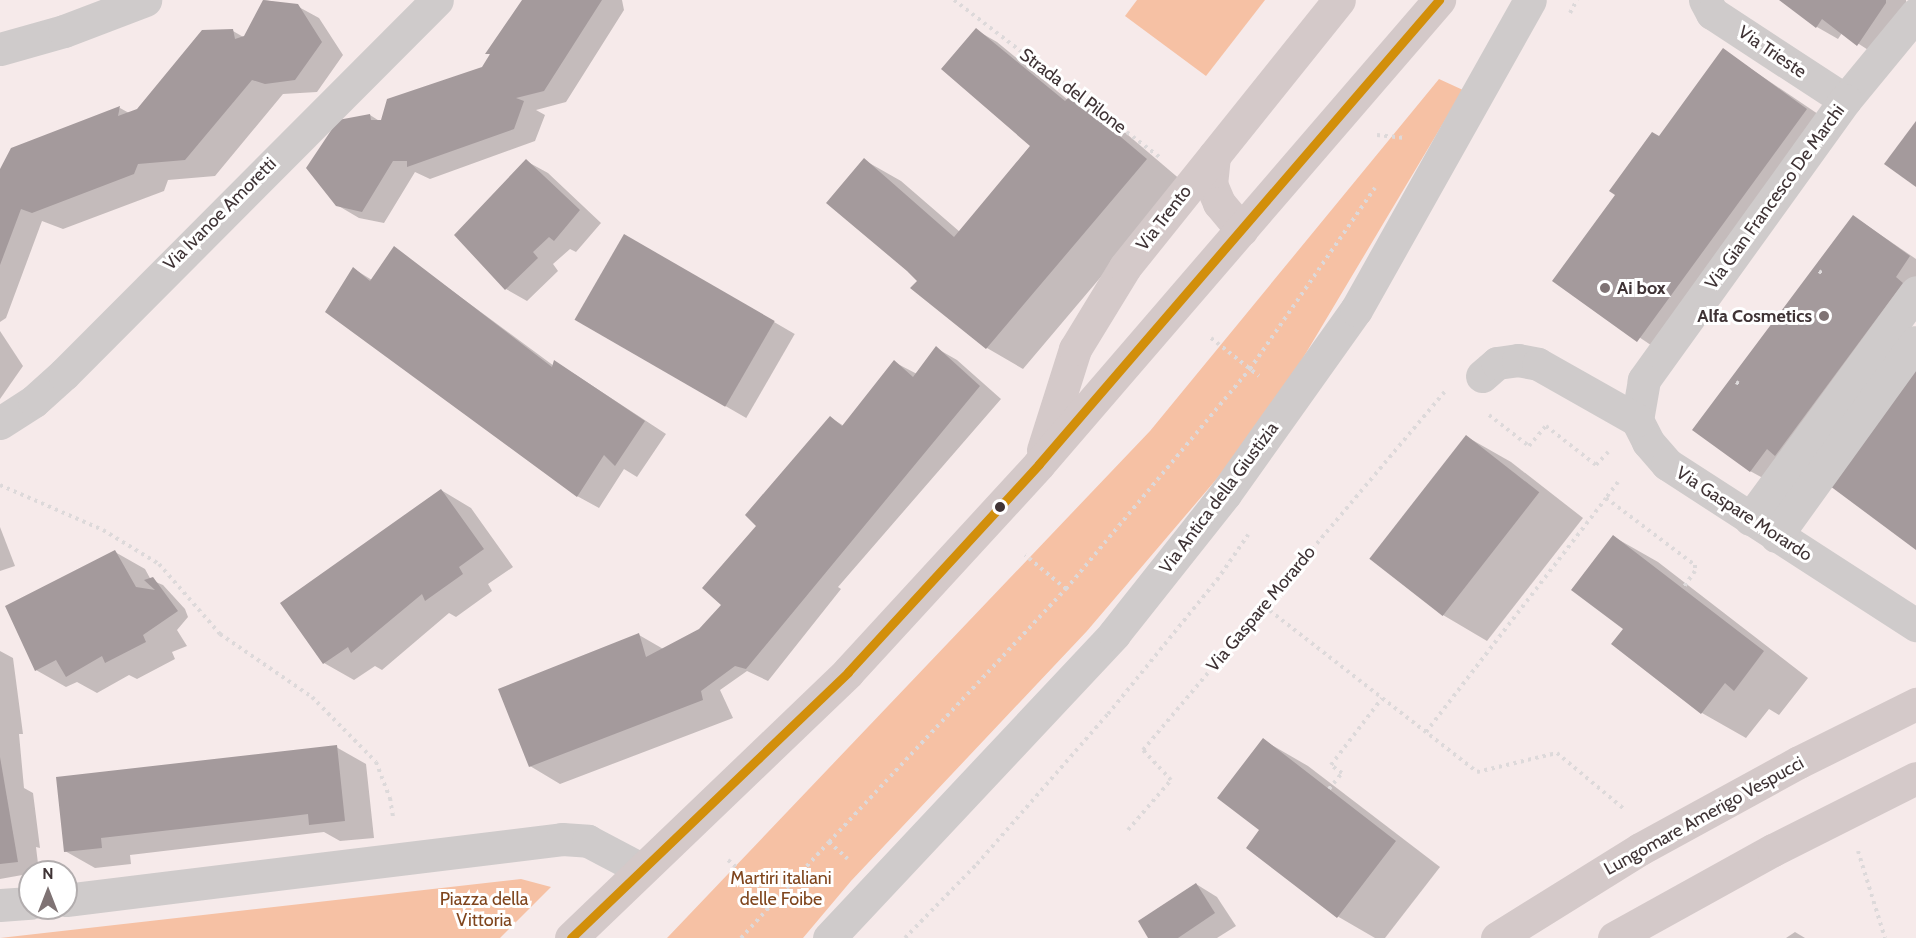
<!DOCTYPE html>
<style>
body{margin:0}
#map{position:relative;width:1916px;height:938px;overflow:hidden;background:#f6eaea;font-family:Cabin,sans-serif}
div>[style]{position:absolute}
.green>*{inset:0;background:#f6c1a4}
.shadow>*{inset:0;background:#0003;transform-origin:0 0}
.building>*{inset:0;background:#a49a9c;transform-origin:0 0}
.path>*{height:4px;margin-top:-2px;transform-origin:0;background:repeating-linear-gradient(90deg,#ddd9da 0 3px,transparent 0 7.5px)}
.minor>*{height:33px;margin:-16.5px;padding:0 16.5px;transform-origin:16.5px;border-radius:16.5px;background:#cfcbcb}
.major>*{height:33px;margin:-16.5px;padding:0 16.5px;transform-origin:16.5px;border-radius:16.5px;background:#d4c9c9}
.bus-1>*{height:9px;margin:-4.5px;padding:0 4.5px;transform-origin:4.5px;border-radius:4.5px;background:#d28f0b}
.dots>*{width:16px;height:16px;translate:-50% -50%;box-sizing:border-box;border:3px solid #fff;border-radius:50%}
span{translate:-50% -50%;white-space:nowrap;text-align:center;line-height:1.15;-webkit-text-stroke:6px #fff;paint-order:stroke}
.street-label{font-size:18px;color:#3f3335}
.poi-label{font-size:18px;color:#3f3335;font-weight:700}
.left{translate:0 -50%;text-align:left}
.right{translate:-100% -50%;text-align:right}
.park-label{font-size:18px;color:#7f451d}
.north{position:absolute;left:18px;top:860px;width:60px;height:60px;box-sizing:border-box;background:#fff;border:2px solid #b2adae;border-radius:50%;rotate:0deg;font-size:16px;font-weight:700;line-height:24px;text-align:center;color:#3f3335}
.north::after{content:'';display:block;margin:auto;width:21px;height:27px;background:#7f7374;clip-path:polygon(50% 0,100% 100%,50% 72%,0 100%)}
</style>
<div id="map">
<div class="green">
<div style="clip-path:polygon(1137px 0,1265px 0,1206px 76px,1125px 16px)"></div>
<div style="clip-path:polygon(1439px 79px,1463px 90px,1300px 363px,1220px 475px,1087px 631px,851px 881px,803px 938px,667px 938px,1150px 431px)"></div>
<div style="clip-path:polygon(521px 879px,551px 887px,500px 938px,0 938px)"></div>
</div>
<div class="shadow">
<div style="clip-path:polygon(264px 0,297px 6px,319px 18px,343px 55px,317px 92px,283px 94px,215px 176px,168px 180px,164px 191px,63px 229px,42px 221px,6px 318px,0 322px,0 171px,120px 108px,129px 113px,138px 110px,233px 31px,245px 38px)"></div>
<div style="clip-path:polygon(524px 0,622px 0,624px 10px,566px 102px,536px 110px,545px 115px,535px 141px,430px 179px,415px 172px,384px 223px,359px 218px,337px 205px,370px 115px,381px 122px,483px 68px,491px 55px,487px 53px)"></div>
<div style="clip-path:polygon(1781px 0,1906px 0,1907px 15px,1879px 57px,1842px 33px,1838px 39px,1817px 27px)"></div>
<div style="clip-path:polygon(976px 30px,997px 42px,1068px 100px,1072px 97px,1108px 118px,1182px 181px,1023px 369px,987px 348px,918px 281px,864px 160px,901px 181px,960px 232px,1031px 145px)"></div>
<div style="left:1723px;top:50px;width:115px;height:285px;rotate:34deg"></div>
<div style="clip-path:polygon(526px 161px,548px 173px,601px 223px,576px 252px,570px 249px,553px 264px,558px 271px,527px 301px,506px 289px)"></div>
<div style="clip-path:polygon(1853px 216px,1916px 259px,1916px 306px,1772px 483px,1750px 471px)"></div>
<div style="left:625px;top:236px;width:196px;height:97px;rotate:30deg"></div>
<div style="clip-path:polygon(394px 248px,554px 366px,555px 363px,576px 375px,666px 434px,637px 477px,624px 469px,599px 508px,577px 496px,354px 269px,372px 280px)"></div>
<div style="clip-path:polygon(0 331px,23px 366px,0 399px)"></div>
<div style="clip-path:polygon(936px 348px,957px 360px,1001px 399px,838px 587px,841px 589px,768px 681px,747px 671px,720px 690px,733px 718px,560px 784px,530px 766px,639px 635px,665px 650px,700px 630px,723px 605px,758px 526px,831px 418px,844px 426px,894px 362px,917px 374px)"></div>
<div style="clip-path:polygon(1467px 437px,1511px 462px,1583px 518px,1487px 641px,1443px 615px,1371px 559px)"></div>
<div style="clip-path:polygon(441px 490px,471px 508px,513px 567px,488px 584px,492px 591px,456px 617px,449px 613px,382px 670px,375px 666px,354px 680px,324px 663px)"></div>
<div style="clip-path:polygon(0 527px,15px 566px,0 571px)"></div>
<div style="clip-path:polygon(1614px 537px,1658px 562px,1808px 678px,1779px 715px,1769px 709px,1746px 738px,1702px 713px,1613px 644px,1625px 629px)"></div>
<div style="clip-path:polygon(115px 552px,145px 569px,151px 580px,163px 585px,185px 609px,188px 617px,177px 630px,187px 646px,172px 652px,175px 659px,137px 679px,129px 675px,97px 693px,77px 682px,66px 687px,36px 670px)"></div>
<div style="clip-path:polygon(0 651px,13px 658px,23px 734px,19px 734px,24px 788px,33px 793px,40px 848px,36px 847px,39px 872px,0 879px)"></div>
<div style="clip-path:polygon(1263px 740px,1308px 766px,1440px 867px,1385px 938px,1375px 938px,1337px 916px,1261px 830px)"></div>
<div style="clip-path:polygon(336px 747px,366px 764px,374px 838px,340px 841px,324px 832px,315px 833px,130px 855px,131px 864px,95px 868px,65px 851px)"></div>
<div style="clip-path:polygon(1196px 884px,1217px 897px,1236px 926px,1217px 938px,1150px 938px)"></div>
<div style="clip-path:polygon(1795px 932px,1805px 938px,1786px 938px)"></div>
</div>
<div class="building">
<div style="clip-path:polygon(263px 0,298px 4px,322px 42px,295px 80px,265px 84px,252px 80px,185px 160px,138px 164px,134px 174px,32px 213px,21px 209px,0 265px,0 169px,11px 148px,120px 106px,118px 116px,137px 109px,202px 30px,233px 29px,235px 39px,244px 36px)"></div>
<div style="clip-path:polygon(522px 0,602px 0,544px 91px,516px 98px,524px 101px,514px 129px,407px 167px,407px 161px,393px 161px,362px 212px,336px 206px,306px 168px,338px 120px,370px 114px,371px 120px,381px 120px,387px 99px,482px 67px,490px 54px,485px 54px)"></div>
<div style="clip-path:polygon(1779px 0,1886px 0,1886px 3px,1857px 46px,1822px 19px,1816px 28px)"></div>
<div style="clip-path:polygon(976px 28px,1065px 101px,1071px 95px,1147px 159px,986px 349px,910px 288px,917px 281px,907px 271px,826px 203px,864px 158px,954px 237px,1030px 146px,941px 69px)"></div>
<div style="clip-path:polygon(1723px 48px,1807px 109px,1637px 342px,1552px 281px,1615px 195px,1609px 191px,1652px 132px,1659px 136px)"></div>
<div style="clip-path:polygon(1916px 121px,1916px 187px,1884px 164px)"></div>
<div style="clip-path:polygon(526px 159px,580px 210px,554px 241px,549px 237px,533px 252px,538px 258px,505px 290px,454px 235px)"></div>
<div style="clip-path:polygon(1853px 215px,1910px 256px,1896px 277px,1903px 283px,1775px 456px,1767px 449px,1750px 472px,1692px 430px)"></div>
<div style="left:624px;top:234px;width:174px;height:99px;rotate:30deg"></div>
<div style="clip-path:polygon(394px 246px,552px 367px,554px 360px,645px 421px,615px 466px,604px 455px,577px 497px,325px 312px,353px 267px,370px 281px)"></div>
<div style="clip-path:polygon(936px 346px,980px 386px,746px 669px,735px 666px,701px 691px,703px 700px,529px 767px,498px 689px,639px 633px,646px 657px,699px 629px,721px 605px,702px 588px,756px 526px,745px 515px,830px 416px,842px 426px,894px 360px,913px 377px)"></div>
<div style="clip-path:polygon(1916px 368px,1916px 550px,1830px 486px)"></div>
<div style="left:1466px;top:435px;width:93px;height:157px;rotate:38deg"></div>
<div style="clip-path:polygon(441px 489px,484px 549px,459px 567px,463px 574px,425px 601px,422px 594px,351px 653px,348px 647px,323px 664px,280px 603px)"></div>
<div style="clip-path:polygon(1613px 535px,1764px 651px,1734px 691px,1725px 683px,1701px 714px,1611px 644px,1623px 629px,1571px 590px)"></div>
<div style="clip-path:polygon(115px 550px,136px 587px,155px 590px,144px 580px,153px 577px,178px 611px,143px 635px,146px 642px,105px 663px,102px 656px,66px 677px,56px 660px,35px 671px,5px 606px)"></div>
<div style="clip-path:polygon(1263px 738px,1396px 841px,1337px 918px,1246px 848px,1259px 830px,1217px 798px)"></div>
<div style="clip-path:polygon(337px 745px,345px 821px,309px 825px,308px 814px,284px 817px,101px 838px,102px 848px,64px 852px,56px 777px)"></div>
<div style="clip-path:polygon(0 757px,18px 862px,0 864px)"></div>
<div style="clip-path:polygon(1196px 883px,1215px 913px,1178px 938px,1148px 938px,1138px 921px)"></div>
</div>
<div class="path">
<div style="left:954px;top:0;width:260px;rotate:37.4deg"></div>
<div style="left:1570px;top:13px;width:15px;rotate:-62deg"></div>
<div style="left:1377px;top:135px;width:28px;rotate:6deg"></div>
<div style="left:1819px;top:271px;width:6px;rotate:39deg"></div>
<div style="left:1211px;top:338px;width:61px;rotate:38.4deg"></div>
<div style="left:1736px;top:382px;width:6px;rotate:31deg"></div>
<div style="left:1489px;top:415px;width:51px;rotate:37.8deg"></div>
<div style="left:1529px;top:446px;width:26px;rotate:-50deg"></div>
<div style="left:1546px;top:426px;width:63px;rotate:38deg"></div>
<div style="left:1596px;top:465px;width:18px;rotate:-47deg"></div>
<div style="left:1618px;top:482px;width:20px;rotate:127deg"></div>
<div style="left:1606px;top:498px;width:111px;rotate:37deg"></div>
<div style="left:1695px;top:565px;width:6px;rotate:90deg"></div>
<div style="left:1695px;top:571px;width:21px;rotate:125deg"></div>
<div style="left:0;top:485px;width:112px;rotate:23.6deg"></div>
<div style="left:103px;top:530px;width:66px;rotate:31.3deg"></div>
<div style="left:159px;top:564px;width:93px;rotate:48.9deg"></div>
<div style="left:220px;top:634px;width:112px;rotate:34.4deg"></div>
<div style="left:312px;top:697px;width:91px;rotate:45.4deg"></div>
<div style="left:376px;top:762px;width:39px;rotate:69deg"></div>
<div style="left:390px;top:798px;width:20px;rotate:81deg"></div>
<div style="left:1066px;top:589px;width:287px;rotate:-50.1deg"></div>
<div style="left:1250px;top:369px;width:220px;rotate:-55.4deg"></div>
<div style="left:1264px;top:606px;width:270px;rotate:37.9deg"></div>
<div style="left:1477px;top:772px;width:82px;rotate:-13.4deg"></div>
<div style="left:1557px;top:753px;width:87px;rotate:39.9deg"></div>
<div style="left:1426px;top:732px;width:295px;rotate:-52.4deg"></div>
<div style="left:1329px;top:789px;width:21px;rotate:-51deg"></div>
<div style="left:1342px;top:773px;width:14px;rotate:-144deg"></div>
<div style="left:1331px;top:765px;width:84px;rotate:-52.7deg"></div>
<div style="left:1128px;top:830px;width:66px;rotate:-49.3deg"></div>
<div style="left:1171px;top:780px;width:41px;rotate:-133deg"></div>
<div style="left:1143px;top:750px;width:471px;rotate:-49.9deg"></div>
<div style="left:829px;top:842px;width:347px;rotate:-46.9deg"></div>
<div style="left:1066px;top:589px;width:53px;rotate:-140.3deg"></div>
<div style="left:1858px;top:851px;width:91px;rotate:72.8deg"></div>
<div style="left:728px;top:860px;width:62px;rotate:41.1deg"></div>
<div style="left:741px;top:938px;width:130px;rotate:-47.5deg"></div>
<div style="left:829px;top:842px;width:25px;rotate:42deg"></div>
<div style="left:905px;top:938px;width:103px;rotate:-45.8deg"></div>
<div style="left:977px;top:864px;width:199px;rotate:-48.9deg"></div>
<div style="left:1108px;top:714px;width:173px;rotate:-50.9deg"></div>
<div style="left:1217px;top:580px;width:55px;rotate:-55.4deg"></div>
</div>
<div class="minor">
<div style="left:1705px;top:0;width:15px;rotate:62deg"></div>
<div style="left:1712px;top:13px;width:159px;rotate:33.2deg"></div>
<div style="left:1916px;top:14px;width:112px;rotate:129.5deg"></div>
<div style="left:1845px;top:100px;width:345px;rotate:125.7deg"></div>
<div style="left:1644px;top:380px;width:41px;rotate:99.9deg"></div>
<div style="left:1637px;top:420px;width:25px;rotate:63deg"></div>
<div style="left:1648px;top:442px;width:29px;rotate:49deg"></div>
<div style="left:1667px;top:464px;width:297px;rotate:32.9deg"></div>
<div style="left:0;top:49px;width:66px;rotate:-15.7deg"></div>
<div style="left:64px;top:31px;width:87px;rotate:-20.9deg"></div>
<div style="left:1482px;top:376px;width:20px;rotate:-41deg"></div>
<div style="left:1497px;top:363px;width:21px;rotate:-8deg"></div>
<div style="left:1518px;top:360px;width:20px;rotate:11deg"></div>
<div style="left:1538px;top:364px;width:114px;rotate:29.5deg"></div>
<div style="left:0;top:423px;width:40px;rotate:-32.9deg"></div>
<div style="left:34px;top:401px;width:40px;rotate:-42deg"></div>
<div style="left:64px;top:374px;width:528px;rotate:-45.08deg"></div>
<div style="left:1750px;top:519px;width:281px;rotate:-53.8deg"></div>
<div style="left:1776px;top:536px;width:239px;rotate:-54.2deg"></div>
<div style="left:66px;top:900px;width:500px;rotate:-7deg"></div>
<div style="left:562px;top:839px;width:26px;rotate:4deg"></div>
<div style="left:588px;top:841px;width:60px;rotate:27.8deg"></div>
<div style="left:0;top:905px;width:30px;rotate:-4deg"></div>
<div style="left:829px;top:938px;width:417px;rotate:-46.8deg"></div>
<div style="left:1114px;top:634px;width:179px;rotate:-51.6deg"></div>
<div style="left:1225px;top:494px;width:226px;rotate:-54.6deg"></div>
<div style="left:1356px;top:310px;width:355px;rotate:-60.7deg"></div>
</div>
<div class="major">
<div style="left:1214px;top:156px;width:28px;rotate:96deg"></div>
<div style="left:1211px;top:184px;width:21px;rotate:67deg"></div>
<div style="left:1219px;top:203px;width:35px;rotate:50deg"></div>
<div style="left:1043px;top:450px;width:106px;rotate:-72.4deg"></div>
<div style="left:1075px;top:349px;width:96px;rotate:-58.6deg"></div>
<div style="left:1125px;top:267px;width:342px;rotate:-51.3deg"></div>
<div style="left:571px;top:938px;width:384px;rotate:-43.8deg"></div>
<div style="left:848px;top:672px;width:282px;rotate:-47.4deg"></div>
<div style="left:1039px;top:464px;width:613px;rotate:-49.24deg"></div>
<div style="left:1497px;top:938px;width:168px;rotate:-31.9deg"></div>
<div style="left:1640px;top:849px;width:181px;rotate:-28.7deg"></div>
<div style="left:1799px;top:762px;width:131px;rotate:-26.4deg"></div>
<div style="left:1614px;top:938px;width:182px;rotate:-29deg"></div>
<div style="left:1773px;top:850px;width:160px;rotate:-26.7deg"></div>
</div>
<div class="bus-1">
<div style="left:571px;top:938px;width:384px;rotate:-43.8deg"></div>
<div style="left:848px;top:672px;width:282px;rotate:-47.4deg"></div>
<div style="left:1039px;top:464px;width:613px;rotate:-49.24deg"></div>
</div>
<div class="dots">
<div style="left:1605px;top:288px;background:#7f7374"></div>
<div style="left:1824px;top:316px;background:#7f7374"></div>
<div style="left:1000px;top:507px;background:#3f3335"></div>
</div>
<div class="street-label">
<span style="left:1772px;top:52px;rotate:34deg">Via Trieste</span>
<span style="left:1073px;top:91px;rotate:37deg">Strada del Pilone</span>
<span style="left:1775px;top:197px;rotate:-54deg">Via Gian Francesco De Marchi</span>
<span style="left:220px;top:214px;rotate:-45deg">Via Ivanoe Amoretti</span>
<span style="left:1164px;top:218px;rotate:-52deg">Via Trento</span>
<span style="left:1219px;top:498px;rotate:-53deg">Via Antica della Giustizia</span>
<span style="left:1744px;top:514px;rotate:33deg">Via Gaspare Morardo</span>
<span style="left:1261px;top:609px;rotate:-50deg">Via Gaspare Morardo</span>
<span style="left:1704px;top:816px;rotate:-29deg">Lungomare Amerigo Vespucci</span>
</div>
<div class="poi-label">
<span class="left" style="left:1617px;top:288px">Ai box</span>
<span class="right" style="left:1812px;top:316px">Alfa Cosmetics</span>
</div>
<div class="park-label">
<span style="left:781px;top:889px">Martiri italiani<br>delle Foibe</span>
<span style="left:484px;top:910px">Piazza della<br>Vittoria</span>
</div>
<div class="north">N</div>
</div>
